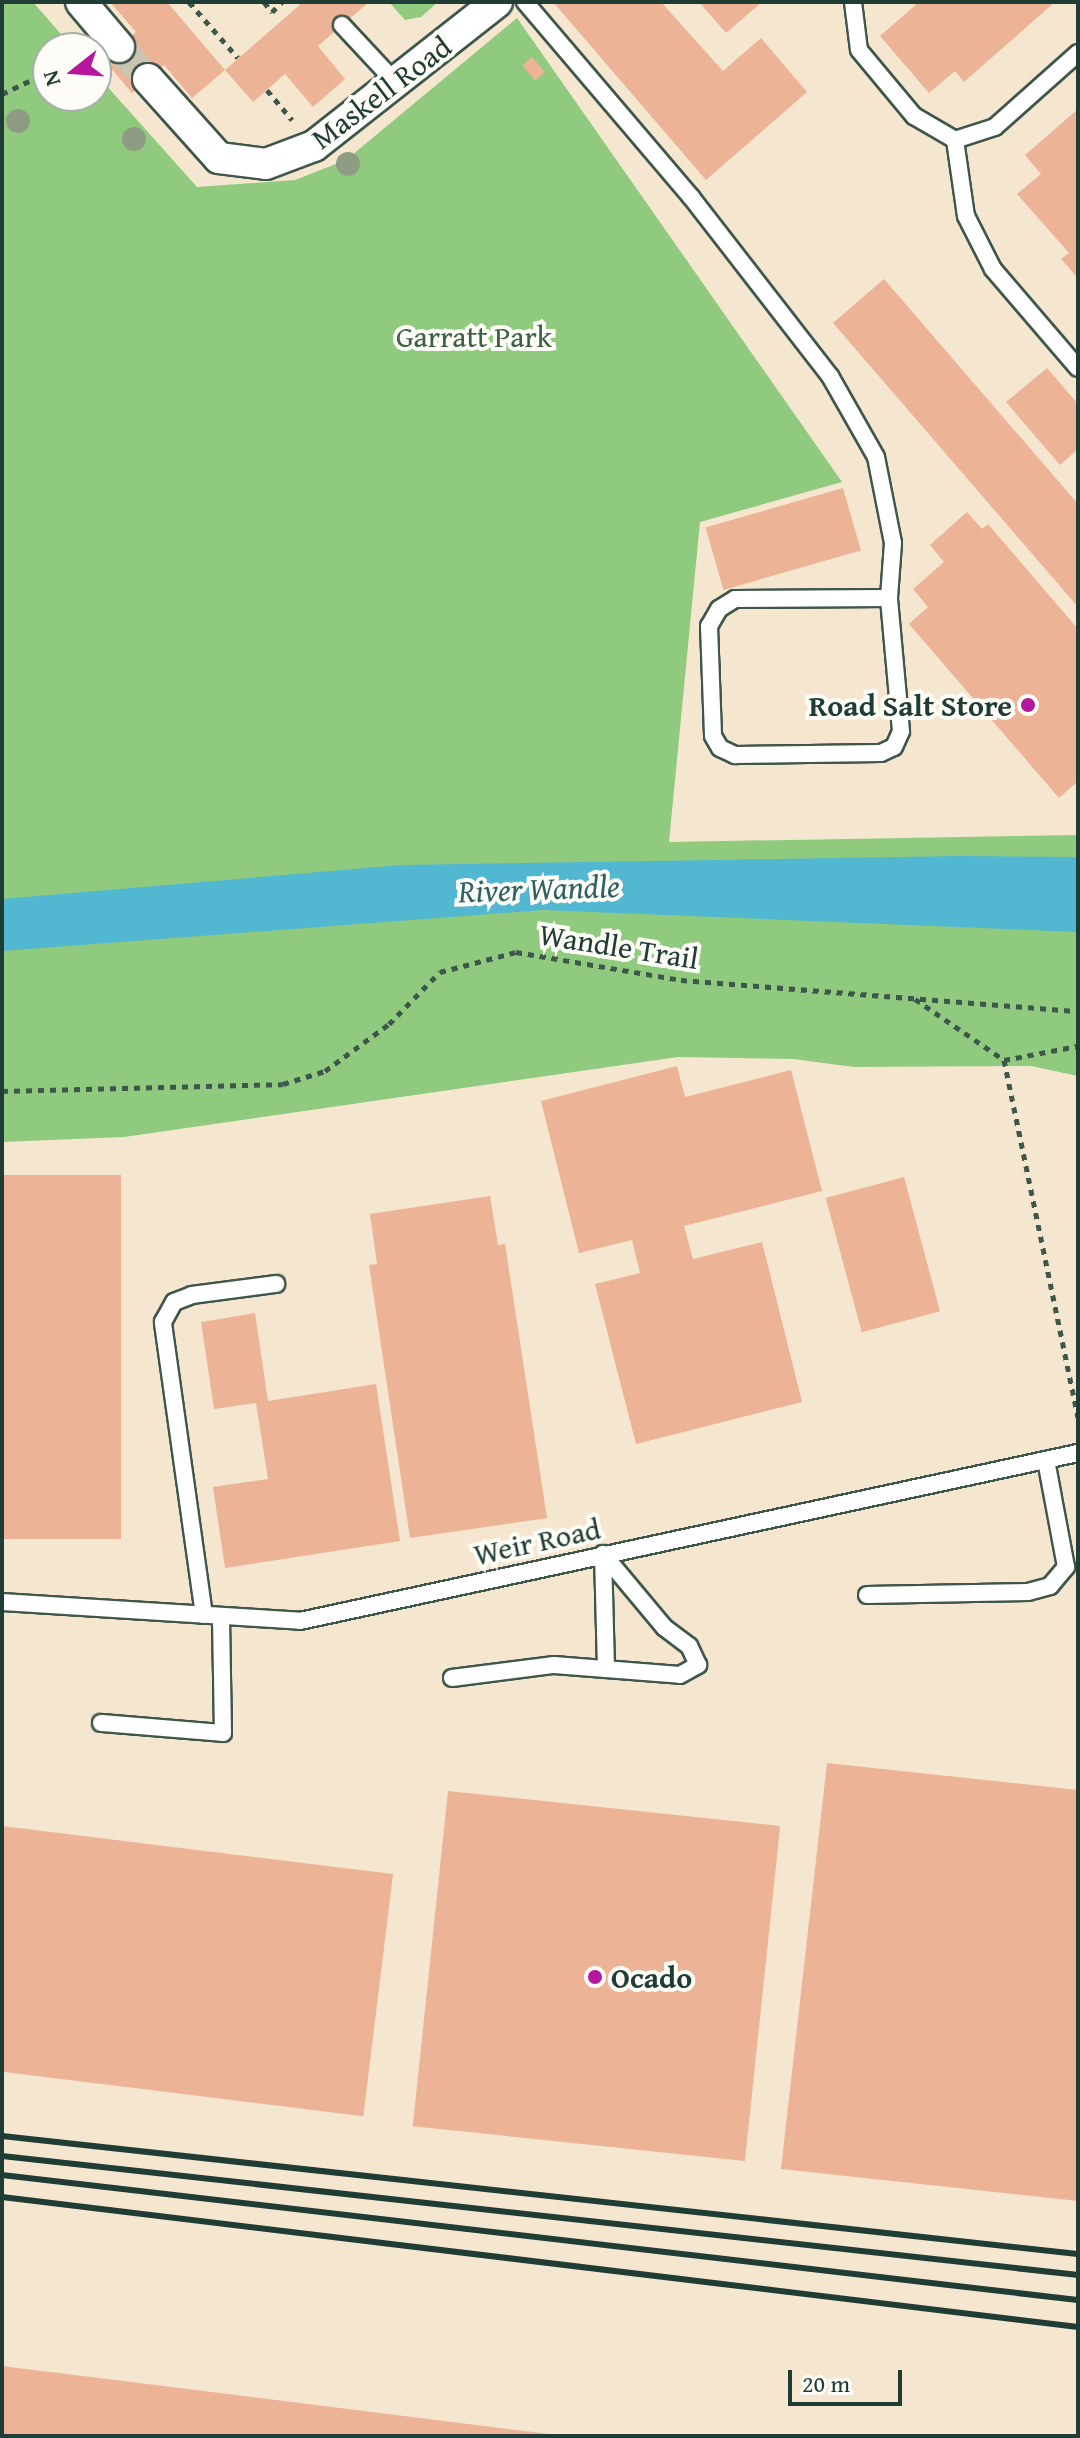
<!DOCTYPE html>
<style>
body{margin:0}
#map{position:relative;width:1080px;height:2438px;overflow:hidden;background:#f5e6cf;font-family:"Gentium Book Plus",serif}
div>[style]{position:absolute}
.green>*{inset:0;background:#8fca7e}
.water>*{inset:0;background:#52b7d1}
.building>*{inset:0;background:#ecb396;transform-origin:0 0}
.minor-tunnel>*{height:30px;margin-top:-15px;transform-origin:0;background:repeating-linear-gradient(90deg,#cac4b0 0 30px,transparent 0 45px)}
.path>*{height:5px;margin-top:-2.5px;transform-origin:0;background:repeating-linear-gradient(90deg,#3f564b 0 6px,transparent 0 12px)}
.roads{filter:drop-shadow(2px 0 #3f564b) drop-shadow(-2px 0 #3f564b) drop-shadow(0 2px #3f564b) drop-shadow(0 -2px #3f564b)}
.service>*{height:16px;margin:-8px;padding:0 8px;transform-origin:8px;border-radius:8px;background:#fff}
.minor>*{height:30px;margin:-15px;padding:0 15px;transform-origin:15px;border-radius:15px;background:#fff}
.rail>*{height:6px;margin:-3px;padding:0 3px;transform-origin:3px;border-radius:3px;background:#1f3d34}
.trees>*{width:24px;height:24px;margin:-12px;border-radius:50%;background:#8f9c84}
.dots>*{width:22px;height:22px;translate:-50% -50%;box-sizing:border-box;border:4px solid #fdfcf7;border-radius:50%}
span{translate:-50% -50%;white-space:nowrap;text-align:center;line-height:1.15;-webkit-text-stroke:8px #fdfcf7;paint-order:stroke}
.street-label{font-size:30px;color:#1f3d34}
.park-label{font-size:30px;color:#3b6046}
.poi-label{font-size:30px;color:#1f3d34;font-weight:700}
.right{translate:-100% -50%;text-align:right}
.left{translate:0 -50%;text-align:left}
.water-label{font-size:32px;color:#2e6263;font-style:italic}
.frame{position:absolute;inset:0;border:4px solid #1f3d34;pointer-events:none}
.north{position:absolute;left:32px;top:32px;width:80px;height:80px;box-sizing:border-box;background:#fdfcf7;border:2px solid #a4b0a9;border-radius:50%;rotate:253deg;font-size:22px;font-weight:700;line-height:32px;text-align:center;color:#1f3d34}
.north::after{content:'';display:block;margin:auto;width:28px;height:36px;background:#b5179e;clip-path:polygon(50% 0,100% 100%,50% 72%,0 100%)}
.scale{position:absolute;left:788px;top:2370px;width:114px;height:36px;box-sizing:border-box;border:4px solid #1f3d34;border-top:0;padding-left:10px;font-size:24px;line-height:28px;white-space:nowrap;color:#1f3d34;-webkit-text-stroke:6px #fdfcf7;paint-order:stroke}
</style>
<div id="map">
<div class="green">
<div style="clip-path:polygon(2px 2px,33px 2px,73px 48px,48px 48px,48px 96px,96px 96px,96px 74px,197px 187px,295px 180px,346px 160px,517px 18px,842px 482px,700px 522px,669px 842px,1078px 835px,1078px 1076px,1031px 1066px,854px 1067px,793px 1059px,678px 1057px,124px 1137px,2px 1142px)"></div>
<div style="clip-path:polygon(389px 2px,438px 2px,421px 17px,405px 20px)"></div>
</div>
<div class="water">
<div style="clip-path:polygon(959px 856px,1078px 857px,1078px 932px,543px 910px,2px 951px,2px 899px,402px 865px)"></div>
</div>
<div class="building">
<div style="clip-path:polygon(110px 2px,167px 2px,225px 70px,192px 98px,164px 65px,132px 93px,104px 60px,136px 32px)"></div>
<div style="clip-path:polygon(303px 2px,369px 2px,318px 46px,345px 79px,313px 107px,285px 74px,253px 102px,225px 70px)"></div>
<div style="clip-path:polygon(553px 2px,661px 2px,723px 71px,761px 38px,807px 92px,706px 180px)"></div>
<div style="clip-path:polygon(699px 2px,762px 2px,726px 33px)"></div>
<div style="clip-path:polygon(919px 2px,1055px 2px,964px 82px,955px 71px,929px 93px,880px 36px)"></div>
<div style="left:532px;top:57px;width:20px;height:13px;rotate:49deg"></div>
<div style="clip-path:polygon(1078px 109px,1078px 278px,1061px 259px,1069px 253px,1017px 194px,1041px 174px,1025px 155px)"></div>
<div style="clip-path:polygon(884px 279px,1078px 504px,1078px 607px,833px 323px)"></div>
<div style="clip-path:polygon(1047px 368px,1078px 404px,1078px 449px,1060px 465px,1006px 402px)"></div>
<div style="left:843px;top:488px;width:65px;height:143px;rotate:74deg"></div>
<div style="clip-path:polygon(967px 512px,982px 529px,988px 524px,1078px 629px,1078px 781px,1059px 798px,909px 624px,928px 607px,913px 589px,944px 562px,930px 545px)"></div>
<div style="clip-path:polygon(677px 1066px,685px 1097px,791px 1070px,822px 1191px,684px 1226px,693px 1259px,762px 1242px,802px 1402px,636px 1444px,595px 1284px,640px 1273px,632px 1240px,579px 1253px,541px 1101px)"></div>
<div style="left:2px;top:1175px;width:119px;height:364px"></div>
<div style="left:904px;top:1177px;width:139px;height:81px;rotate:75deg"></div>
<div style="clip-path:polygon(490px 1196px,498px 1245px,505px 1244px,547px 1518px,410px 1538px,369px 1265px,377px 1264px,370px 1214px)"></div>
<div style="clip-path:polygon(255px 1313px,268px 1401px,376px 1384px,400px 1541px,225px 1568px,213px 1487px,268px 1479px,256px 1403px,214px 1409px,201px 1322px)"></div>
<div style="clip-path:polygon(827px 1763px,1078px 1790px,1078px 2201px,781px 2169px)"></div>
<div style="left:448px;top:1791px;width:334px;height:337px;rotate:6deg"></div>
<div style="left:2px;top:1826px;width:394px;height:244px;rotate:7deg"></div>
<div style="clip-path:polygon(2px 2366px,549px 2434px,549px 2436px,2px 2436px)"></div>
</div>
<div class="minor-tunnel">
<div style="left:119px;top:47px;width:43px;rotate:47.8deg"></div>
</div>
<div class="path">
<div style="left:189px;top:2px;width:74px;rotate:48.8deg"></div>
<div style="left:264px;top:2px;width:13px;rotate:51deg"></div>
<div style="left:272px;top:12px;width:14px;rotate:-45deg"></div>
<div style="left:267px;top:90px;width:39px;rotate:50deg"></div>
<div style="left:2px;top:94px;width:51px;rotate:-25.6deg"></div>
<div style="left:915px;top:999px;width:108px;rotate:34.4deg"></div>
<div style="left:1004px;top:1060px;width:365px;rotate:78.3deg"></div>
<div style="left:1004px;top:1060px;width:75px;rotate:-10.7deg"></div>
<div style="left:2px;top:1091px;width:281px;rotate:-1.4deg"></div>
<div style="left:283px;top:1084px;width:44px;rotate:-17.2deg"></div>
<div style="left:325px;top:1071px;width:79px;rotate:-36.3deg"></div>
<div style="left:389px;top:1024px;width:73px;rotate:-45.6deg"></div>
<div style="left:440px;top:972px;width:79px;rotate:-14.7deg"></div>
<div style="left:516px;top:952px;width:167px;rotate:9.6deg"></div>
<div style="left:681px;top:980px;width:398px;rotate:4.5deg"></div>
</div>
<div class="roads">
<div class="service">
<div style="left:525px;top:2px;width:256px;rotate:49.6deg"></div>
<div style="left:691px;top:197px;width:227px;rotate:52.2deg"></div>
<div style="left:830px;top:376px;width:93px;rotate:60.4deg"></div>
<div style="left:876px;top:457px;width:88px;rotate:78.8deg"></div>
<div style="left:893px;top:543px;width:55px;rotate:94.2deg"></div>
<div style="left:889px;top:598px;width:154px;rotate:179.6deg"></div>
<div style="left:735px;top:599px;width:19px;rotate:148deg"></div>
<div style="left:719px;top:609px;width:20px;rotate:120deg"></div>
<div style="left:709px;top:626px;width:110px;rotate:87.9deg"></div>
<div style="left:713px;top:736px;width:14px;rotate:60deg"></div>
<div style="left:720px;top:748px;width:17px;rotate:25deg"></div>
<div style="left:735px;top:755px;width:146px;rotate:-0.8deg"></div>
<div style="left:881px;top:753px;width:14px;rotate:-25deg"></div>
<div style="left:894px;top:747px;width:17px;rotate:-66deg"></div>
<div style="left:901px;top:731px;width:134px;rotate:-95.2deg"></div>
<div style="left:853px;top:2px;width:48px;rotate:82.9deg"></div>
<div style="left:859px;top:50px;width:86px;rotate:50.2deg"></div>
<div style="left:914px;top:116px;width:48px;rotate:30.3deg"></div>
<div style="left:342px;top:25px;width:79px;rotate:47deg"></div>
<div style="left:1078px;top:53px;width:111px;rotate:138.3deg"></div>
<div style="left:995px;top:127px;width:42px;rotate:162deg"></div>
<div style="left:955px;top:140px;width:77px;rotate:81.8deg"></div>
<div style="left:966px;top:216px;width:59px;rotate:63deg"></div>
<div style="left:993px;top:269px;width:130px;rotate:49.4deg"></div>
<div style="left:603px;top:1554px;width:115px;rotate:88.5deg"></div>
<div style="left:867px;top:1595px;width:161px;rotate:-1.1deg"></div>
<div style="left:1028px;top:1592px;width:23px;rotate:-15deg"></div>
<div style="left:1050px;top:1586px;width:25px;rotate:-50deg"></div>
<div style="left:1066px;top:1567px;width:109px;rotate:-100.6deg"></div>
<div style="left:2px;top:1602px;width:299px;rotate:3.6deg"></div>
<div style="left:300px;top:1621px;width:796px;rotate:-12.19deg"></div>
<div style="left:204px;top:1615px;width:296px;rotate:-98deg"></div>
<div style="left:163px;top:1322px;width:23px;rotate:-61deg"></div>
<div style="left:174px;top:1302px;width:19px;rotate:-21deg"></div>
<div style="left:192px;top:1295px;width:85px;rotate:-7.5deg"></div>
<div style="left:452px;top:1678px;width:103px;rotate:-7.3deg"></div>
<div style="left:554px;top:1665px;width:126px;rotate:4.5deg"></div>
<div style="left:680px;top:1675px;width:21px;rotate:-29deg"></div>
<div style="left:698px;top:1665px;width:21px;rotate:-115deg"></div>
<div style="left:689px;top:1646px;width:31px;rotate:-143deg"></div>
<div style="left:664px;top:1627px;width:95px;rotate:-129.9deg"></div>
<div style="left:101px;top:1723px;width:122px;rotate:4.7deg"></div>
<div style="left:223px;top:1733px;width:117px;rotate:-91deg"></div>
</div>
<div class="minor">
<div style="left:81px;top:2px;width:59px;rotate:49.8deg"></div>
<div style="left:148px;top:79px;width:106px;rotate:48.1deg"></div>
<div style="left:219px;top:158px;width:47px;rotate:7.3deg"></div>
<div style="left:266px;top:164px;width:51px;rotate:-20.6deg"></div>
<div style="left:314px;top:146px;width:233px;rotate:-38.2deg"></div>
</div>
</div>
<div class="rail">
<div style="left:2px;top:2136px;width:1082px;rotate:6.26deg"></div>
<div style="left:2px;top:2156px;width:1083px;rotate:6.31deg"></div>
<div style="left:2px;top:2175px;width:1083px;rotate:6.63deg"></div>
<div style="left:2px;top:2197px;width:1084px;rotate:6.89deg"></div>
</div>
<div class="trees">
<div style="left:18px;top:121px"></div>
<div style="left:134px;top:139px"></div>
<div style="left:348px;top:164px"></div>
</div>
<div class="dots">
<div style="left:1028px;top:705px;background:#b5179e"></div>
<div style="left:595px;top:1977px;background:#b5179e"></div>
</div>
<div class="street-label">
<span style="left:381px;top:92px;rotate:-37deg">Maskell Road</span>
<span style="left:619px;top:946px;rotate:9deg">Wandle Trail</span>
<span style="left:537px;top:1541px;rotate:-12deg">Weir Road</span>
</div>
<div class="park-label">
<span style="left:474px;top:336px">Garratt Park</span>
</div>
<div class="poi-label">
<span class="right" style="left:1012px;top:705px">Road Salt Store</span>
<span class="left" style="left:611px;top:1977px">Ocado</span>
</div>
<div class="water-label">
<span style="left:539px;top:889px;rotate:-2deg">River Wandle</span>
</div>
<div class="frame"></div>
<div class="north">N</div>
<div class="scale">20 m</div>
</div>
